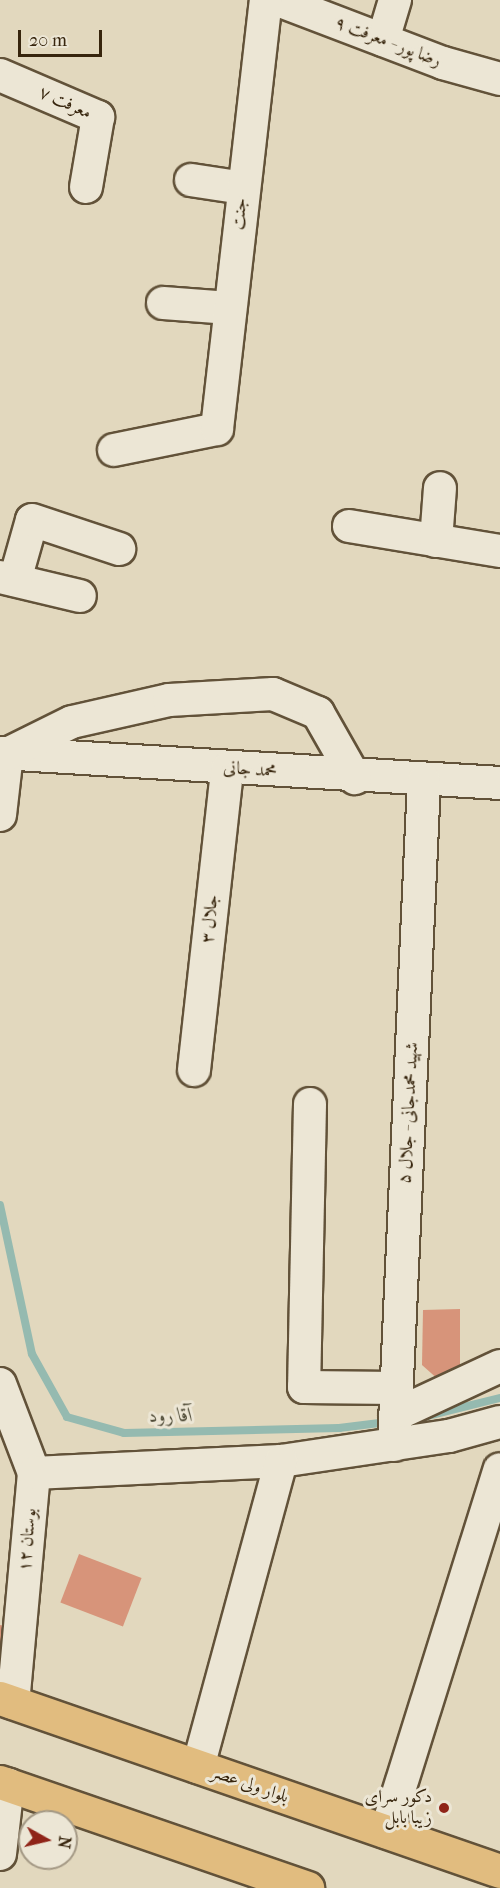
<!DOCTYPE html>
<meta charset="utf-8">
<style>
body{margin:0}
#map{position:relative;width:500px;height:1888px;overflow:hidden;background:#e2d8be;font-family:"IM FELL French Canon",Amiri,serif}
div>[style]{position:absolute}
.stream>*{height:8px;margin:-4px;padding:0 4px;transform-origin:4px;border-radius:4px;background:#95bab0}
.building>*{inset:0;background:#d7947a;transform-origin:0 0}
.roads{filter:drop-shadow(2px 0 #625239) drop-shadow(-2px 0 #625239) drop-shadow(0 2px #625239) drop-shadow(0 -2px #625239)}
.street>*{height:32px;margin:-16px;padding:0 16px;transform-origin:16px;border-radius:16px;background:#ece6d5}
.primary>*{height:33px;margin:-16.5px;padding:0 16.5px;transform-origin:16.5px;border-radius:16.5px;background:#e1bc7f}
.dots>*{width:16px;height:16px;translate:-50% -50%;box-sizing:border-box;border:3px solid #ece6d5;border-radius:50%}
span{translate:-50% -50%;white-space:nowrap;text-align:center;line-height:1.15;-webkit-text-stroke:6px #ece6d5;paint-order:stroke}
.street-label{font-size:18px;color:#37250d}
.poi-label{font-size:18px;color:#37250d}
.right{translate:-100% -50%;text-align:right}
.water-label{font-size:20px;color:#4e4a36;font-style:italic}
.north{position:absolute;left:18px;top:1810px;width:60px;height:60px;box-sizing:border-box;background:#ece6d5;border:2px solid #a49985;border-radius:50%;rotate:98deg;font-size:16px;font-weight:700;line-height:24px;text-align:center;color:#37250d}
.north::after{content:'';display:block;margin:auto;width:21px;height:27px;background:#8f2418;clip-path:polygon(50% 0,100% 100%,50% 72%,0 100%)}
.scale{position:absolute;left:18px;top:30px;width:84px;height:27px;box-sizing:border-box;border:3px solid #37250d;border-top:0;padding-left:8px;font-size:18px;line-height:21px;white-space:nowrap;color:#37250d;-webkit-text-stroke:4px #ece6d5;paint-order:stroke}
</style>
<div id="map">
<div class="stream">
<div style="left:0;top:1205px;width:152px;rotate:77.9deg"></div>
<div style="left:32px;top:1354px;width:72px;rotate:60.9deg"></div>
<div style="left:67px;top:1417px;width:59px;rotate:15.7deg"></div>
<div style="left:124px;top:1433px;width:215px;rotate:-1.3deg"></div>
<div style="left:339px;top:1428px;width:49px;rotate:-7deg"></div>
<div style="left:419px;top:1418px;width:83px;rotate:-13.9deg"></div>
</div>
<div class="building">
<div style="clip-path:polygon(460px 1309px,460px 1370px,440px 1381px,422px 1365px,423px 1310px)"></div>
<div style="left:79px;top:1554px;width:67px;height:52px;rotate:21deg"></div>
<div style="clip-path:polygon(0 1625px,5px 1626px,0 1666px)"></div>
</div>
<div class="roads">
<div class="street">
<div style="left:278px;top:0;width:177px;rotate:20.9deg"></div>
<div style="left:443px;top:63px;width:59px;rotate:15.7deg"></div>
<div style="left:383px;top:40px;width:42px;rotate:-73.3deg"></div>
<div style="left:0;top:75px;width:107px;rotate:23.2deg"></div>
<div style="left:98px;top:117px;width:71px;rotate:99.7deg"></div>
<div style="left:191px;top:180px;width:53px;rotate:8.7deg"></div>
<div style="left:163px;top:303px;width:67px;rotate:4.3deg"></div>
<div style="left:114px;top:450px;width:105px;rotate:-11.5deg"></div>
<div style="left:217px;top:429px;width:432px;rotate:-83.5deg"></div>
<div style="left:349px;top:526px;width:153px;rotate:9.4deg"></div>
<div style="left:436px;top:541px;width:53px;rotate:-85.7deg"></div>
<div style="left:0;top:577px;width:82px;rotate:13.4deg"></div>
<div style="left:15px;top:580px;width:62px;rotate:-74.2deg"></div>
<div style="left:32px;top:520px;width:92px;rotate:18.4deg"></div>
<div style="left:0;top:753px;width:501px;rotate:3.43deg"></div>
<div style="left:0;top:815px;width:61px;rotate:-83.5deg"></div>
<div style="left:7px;top:754px;width:72px;rotate:-26.2deg"></div>
<div style="left:72px;top:722px;width:99px;rotate:-12.8deg"></div>
<div style="left:169px;top:700px;width:104px;rotate:-3.3deg"></div>
<div style="left:273px;top:694px;width:49px;rotate:22.9deg"></div>
<div style="left:318px;top:713px;width:75px;rotate:60.4deg"></div>
<div style="left:194px;top:1070px;width:303px;rotate:-83.7deg"></div>
<div style="left:310px;top:1104px;width:283px;rotate:91.2deg"></div>
<div style="left:304px;top:1387px;width:92px;rotate:0.6deg"></div>
<div style="left:0;top:1384px;width:95px;rotate:69.1deg"></div>
<div style="left:34px;top:1473px;width:231px;rotate:95.2deg"></div>
<div style="left:395px;top:1415px;width:116px;rotate:-25deg"></div>
<div style="left:394px;top:1445px;width:665px;rotate:-87.41deg"></div>
<div style="left:34px;top:1473px;width:247px;rotate:-2.8deg"></div>
<div style="left:281px;top:1461px;width:170px;rotate:-8.5deg"></div>
<div style="left:449px;top:1436px;width:53px;rotate:-15.4deg"></div>
<div style="left:198px;top:1767px;width:317px;rotate:-74.8deg"></div>
<div style="left:386px;top:1832px;width:380px;rotate:-72.6deg"></div>
<div style="left:0;top:1854px;width:70px;rotate:-83.5deg"></div>
</div>
<div class="primary">
<div style="left:0;top:1698px;width:529px;rotate:19.09deg"></div>
<div style="left:0;top:1782px;width:325px;rotate:19deg"></div>
</div>
</div>
<div class="dots">
<div style="left:444px;top:1808px;background:#8f2418"></div>
</div>
<div class="street-label">
<span style="left:388px;top:42px;rotate:21deg">رضا پور - معرفت ۹</span>
<span style="left:65px;top:103px;rotate:24deg">معرفت ۷</span>
<span style="left:240px;top:214px;rotate:-84deg">جنت</span>
<span style="left:250px;top:770px;rotate:4deg">محمد جانی</span>
<span style="left:210px;top:919px;rotate:-84deg">جلال ۳</span>
<span style="left:409px;top:1113px;rotate:-87deg">شهید محمدجانی - جلال ۵</span>
<span style="left:28px;top:1540px;rotate:-85deg">بوستان ۱۲</span>
<span style="left:250px;top:1785px;rotate:19deg">بلوار ولی عصر</span>
</div>
<div class="poi-label">
<span class="right" style="left:432px;top:1808px">دکور سرای<br>زیبا بابل</span>
</div>
<div class="water-label">
<span style="left:171px;top:1415px;rotate:-1deg">آقا رود</span>
</div>
<div class="north">N</div>
<div class="scale">20 m</div>
</div>
